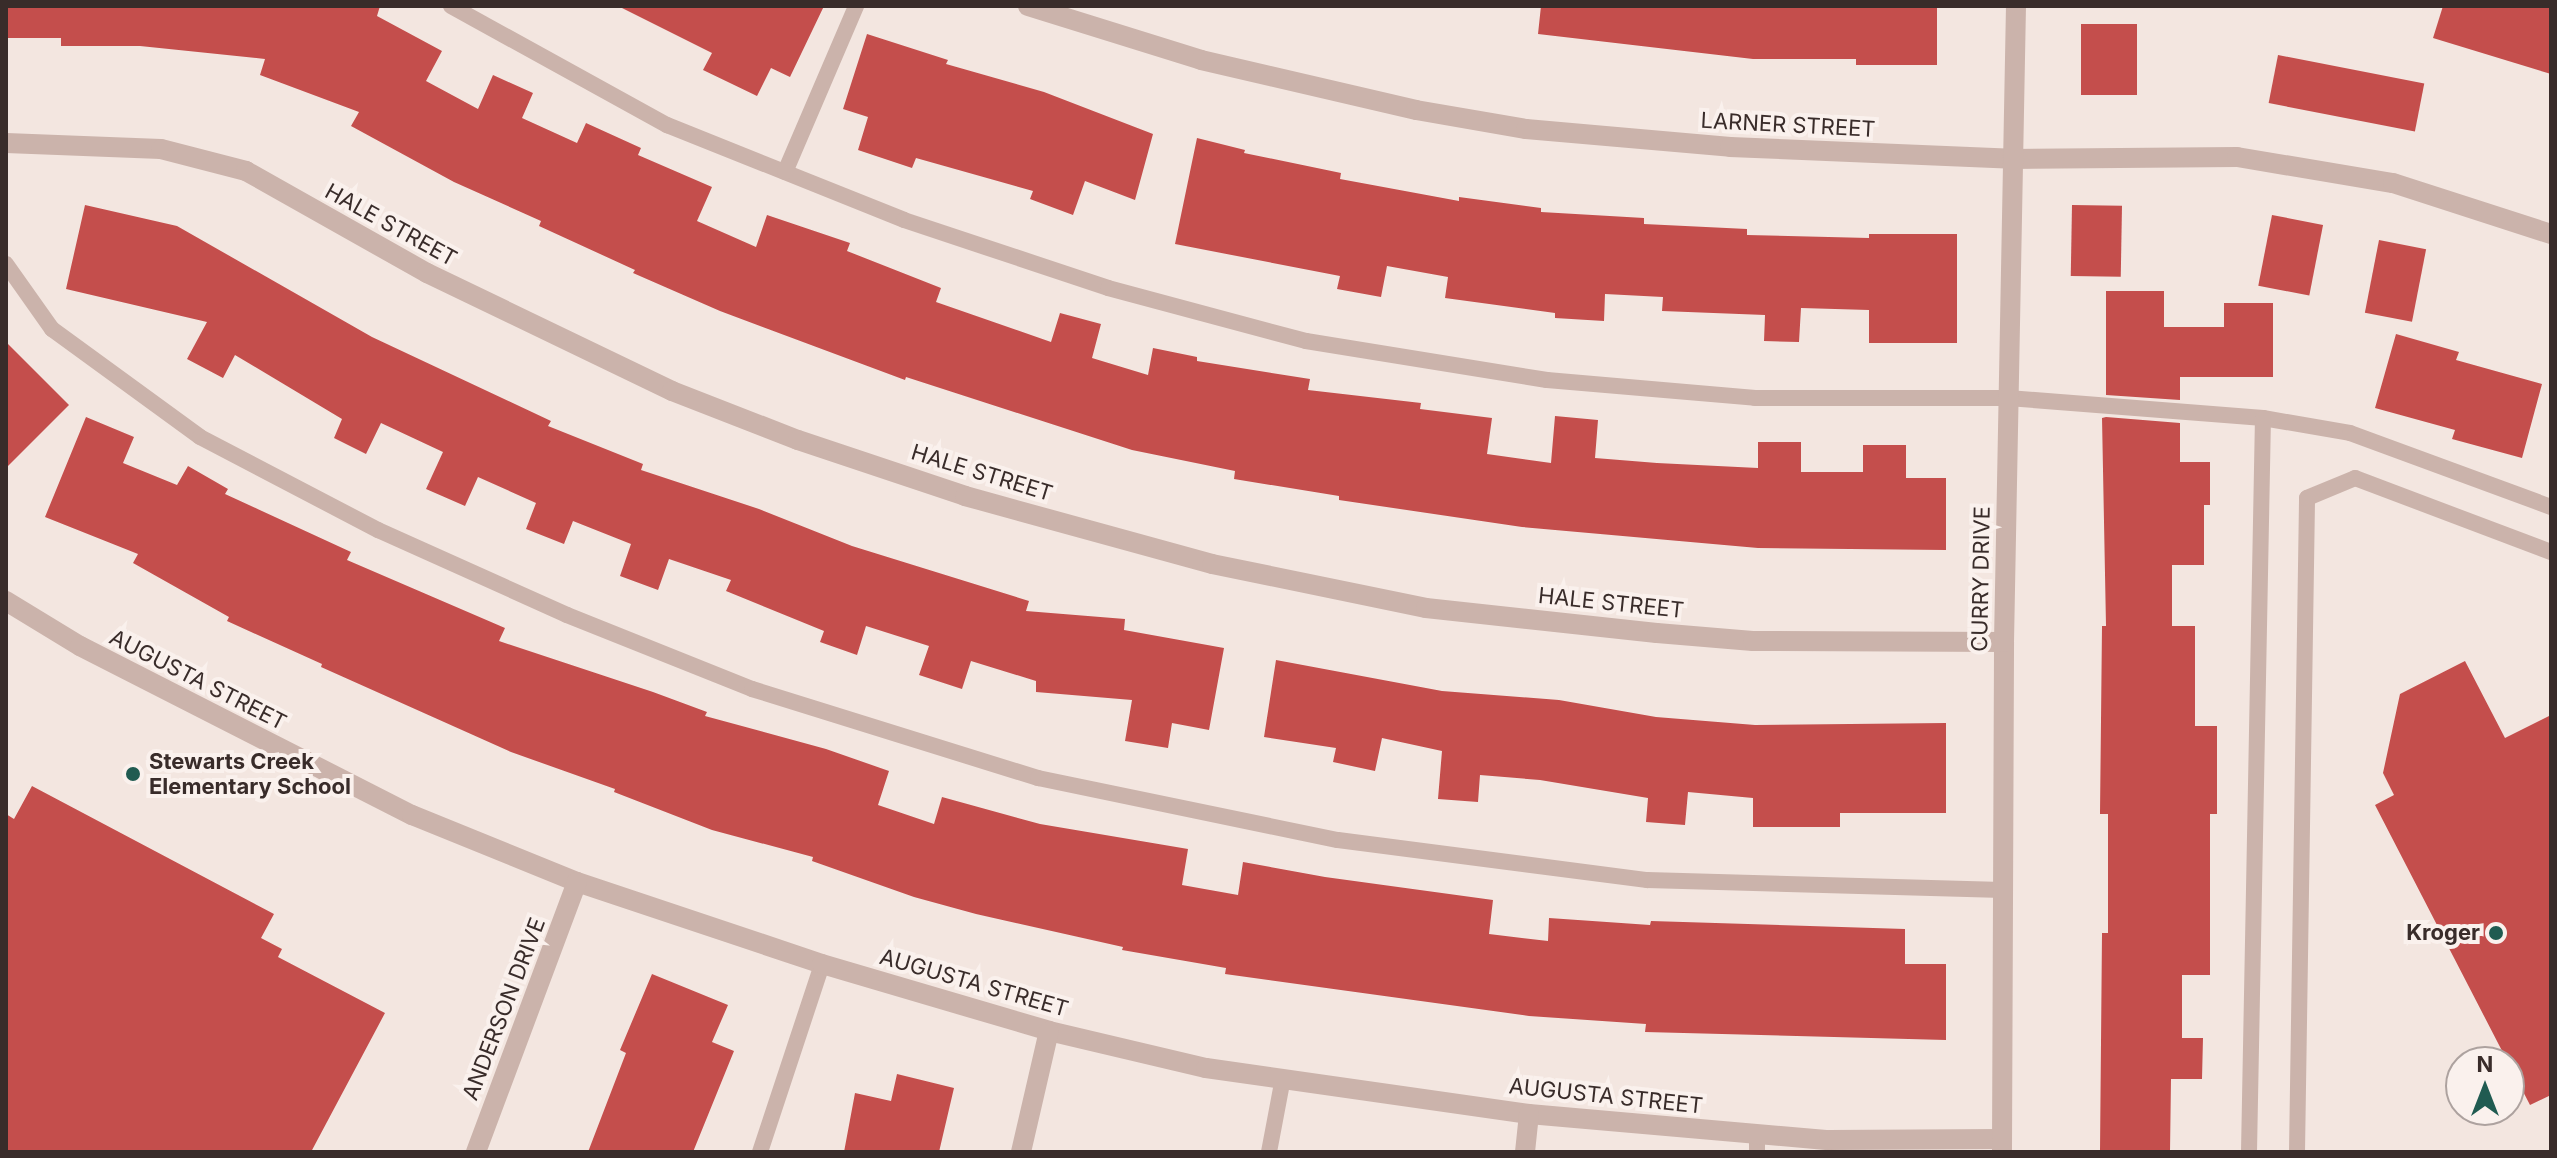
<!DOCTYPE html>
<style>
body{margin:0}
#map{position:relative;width:2557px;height:1158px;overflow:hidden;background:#f3e6e0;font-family:Inter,sans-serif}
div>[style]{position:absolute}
.building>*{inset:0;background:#c44e4c;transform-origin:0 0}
.lane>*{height:16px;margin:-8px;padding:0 8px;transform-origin:8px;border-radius:8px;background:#cbb3ab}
.street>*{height:20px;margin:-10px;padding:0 10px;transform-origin:10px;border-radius:10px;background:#cbb3ab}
.dots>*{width:22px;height:22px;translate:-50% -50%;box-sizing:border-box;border:4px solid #faf1ed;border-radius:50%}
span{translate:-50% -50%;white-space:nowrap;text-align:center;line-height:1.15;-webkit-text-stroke:8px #faf1ed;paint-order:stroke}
.street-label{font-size:22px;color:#392c2a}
.poi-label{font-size:22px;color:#392c2a;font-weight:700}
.left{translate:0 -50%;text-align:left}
.right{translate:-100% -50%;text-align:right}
.frame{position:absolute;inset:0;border:8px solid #392c2a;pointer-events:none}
.north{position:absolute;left:2445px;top:1046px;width:80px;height:80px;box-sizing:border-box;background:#faf1ed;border:2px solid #ada29f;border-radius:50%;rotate:0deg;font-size:22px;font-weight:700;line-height:32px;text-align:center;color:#392c2a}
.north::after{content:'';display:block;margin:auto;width:28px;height:36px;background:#205b51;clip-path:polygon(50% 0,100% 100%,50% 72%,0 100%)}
</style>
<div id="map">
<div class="building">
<div style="clip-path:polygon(6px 6px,380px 6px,377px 16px,442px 51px,426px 81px,478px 109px,493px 75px,533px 93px,522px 118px,577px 143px,586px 123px,641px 148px,638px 155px,712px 187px,697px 221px,756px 247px,767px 215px,850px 243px,847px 251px,941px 288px,936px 302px,1051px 342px,1060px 313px,1101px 324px,1092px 358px,1148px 375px,1153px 348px,1197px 357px,1197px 361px,1310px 379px,1308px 390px,1421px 403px,1420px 409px,1492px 418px,1487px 454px,1551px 463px,1555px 416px,1598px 420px,1595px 458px,1657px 463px,1758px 468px,1758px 442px,1801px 442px,1801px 472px,1863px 472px,1863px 445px,1906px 445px,1906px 478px,1946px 478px,1946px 550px,1758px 548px,1522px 527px,1339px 500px,1339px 496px,1234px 479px,1235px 471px,1132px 450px,906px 377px,905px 380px,720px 311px,633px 273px,635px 270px,539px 226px,541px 221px,454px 182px,351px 126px,359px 112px,260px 75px,265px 59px,140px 46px,61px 46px,61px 38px,6px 38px)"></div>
<div style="clip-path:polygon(618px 6px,824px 6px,790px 77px,771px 68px,757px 96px,703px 70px,712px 53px)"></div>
<div style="clip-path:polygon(1541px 6px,1937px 6px,1937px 65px,1856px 65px,1856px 59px,1753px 59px,1538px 34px)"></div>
<div style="clip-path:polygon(2443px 6px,2551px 6px,2551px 74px,2433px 38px)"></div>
<div style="left:2081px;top:24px;width:56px;height:71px"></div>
<div style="clip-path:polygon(867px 34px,948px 60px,946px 64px,1044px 92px,1153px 134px,1135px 200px,1085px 181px,1073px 215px,1030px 199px,1033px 191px,916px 158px,912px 168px,858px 150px,868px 117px,843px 109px)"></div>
<div style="left:2278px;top:55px;width:149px;height:49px;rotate:11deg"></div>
<div style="clip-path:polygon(1197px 138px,1245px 150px,1244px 153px,1341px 173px,1340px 179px,1459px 201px,1459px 197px,1541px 208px,1541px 212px,1644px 218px,1644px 224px,1747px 229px,1747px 235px,1869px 238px,1869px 234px,1957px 234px,1957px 343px,1869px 343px,1869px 310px,1801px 308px,1799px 342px,1764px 341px,1765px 315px,1662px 311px,1663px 297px,1605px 294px,1604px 321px,1555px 318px,1555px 313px,1445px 298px,1448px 277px,1387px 266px,1381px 297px,1337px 289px,1340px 276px,1175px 244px)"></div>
<div style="clip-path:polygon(85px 205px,177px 226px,372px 337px,551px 421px,548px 426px,643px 464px,641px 470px,759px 509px,852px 546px,1029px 601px,1026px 611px,1125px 619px,1124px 630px,1224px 648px,1209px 730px,1172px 723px,1168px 748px,1125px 741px,1132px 700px,1036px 692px,1036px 681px,971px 661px,962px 689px,919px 675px,929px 646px,866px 626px,857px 655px,820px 642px,824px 631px,726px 591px,731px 580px,669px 559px,658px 590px,620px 576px,631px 544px,573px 521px,564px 544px,526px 529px,536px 503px,478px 477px,465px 506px,426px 489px,443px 452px,381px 423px,366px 454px,334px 438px,342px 419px,235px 355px,223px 378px,187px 359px,207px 322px,66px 289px)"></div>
<div style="left:2072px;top:205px;width:50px;height:71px;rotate:1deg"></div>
<div style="left:2272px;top:215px;width:52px;height:72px;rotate:11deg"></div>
<div style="left:2379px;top:240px;width:48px;height:74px;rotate:11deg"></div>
<div style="clip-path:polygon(2106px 291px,2164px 291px,2164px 327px,2224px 327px,2224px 303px,2273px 303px,2273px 377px,2180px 377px,2180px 400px,2106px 395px)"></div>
<div style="clip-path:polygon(2396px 334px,2459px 352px,2456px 360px,2542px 384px,2522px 458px,2452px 439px,2455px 430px,2375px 408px)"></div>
<div style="clip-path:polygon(6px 342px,69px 405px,6px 468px)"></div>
<div style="clip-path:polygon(86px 417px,134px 437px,123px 463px,177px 485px,188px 466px,228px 489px,225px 494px,351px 552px,347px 560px,505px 628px,499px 641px,653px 692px,707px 712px,705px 716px,826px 749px,889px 771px,878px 805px,934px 824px,942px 797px,1040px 824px,1188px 849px,1182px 885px,1238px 895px,1243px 862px,1325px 877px,1493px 900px,1489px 934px,1548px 941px,1549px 918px,1650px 925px,1651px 921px,1905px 929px,1905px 964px,1946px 964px,1946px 1040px,1645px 1032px,1646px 1024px,1529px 1016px,1225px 974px,1226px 968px,1122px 950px,1123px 947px,976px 914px,914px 897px,812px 861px,813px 857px,712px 830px,614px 792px,615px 789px,511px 752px,321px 667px,322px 664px,227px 621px,229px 617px,133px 563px,138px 554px,45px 517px)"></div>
<div style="clip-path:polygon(2106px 417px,2180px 423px,2180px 462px,2210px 462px,2210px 505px,2204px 505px,2204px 565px,2172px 565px,2172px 626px,2195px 626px,2195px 726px,2217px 726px,2217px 814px,2210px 814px,2210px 975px,2182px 975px,2182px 1038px,2203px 1038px,2202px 1079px,2171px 1079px,2170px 1152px,2100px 1152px,2102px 933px,2108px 933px,2108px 814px,2100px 814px,2102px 626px,2106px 626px,2102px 418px)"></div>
<div style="clip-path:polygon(1276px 660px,1442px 691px,1559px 700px,1656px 717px,1755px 725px,1946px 723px,1946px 813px,1840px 813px,1840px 827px,1753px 827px,1753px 798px,1688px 792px,1685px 825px,1646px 822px,1648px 798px,1540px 780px,1480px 775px,1478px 802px,1438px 799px,1442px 751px,1382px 738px,1375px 771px,1333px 762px,1336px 748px,1264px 737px)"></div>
<div style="clip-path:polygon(2465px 661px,2505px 738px,2551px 715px,2551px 1095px,2530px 1105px,2375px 805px,2394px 795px,2383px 773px,2400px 694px)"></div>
<div style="clip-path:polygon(32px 786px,274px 914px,261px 938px,282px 949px,278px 957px,385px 1013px,311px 1152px,6px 1152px,6px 814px,14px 819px)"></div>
<div style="clip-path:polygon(652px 974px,728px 1005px,712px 1042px,734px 1051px,693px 1152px,588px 1152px,626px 1053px,620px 1050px)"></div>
<div style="clip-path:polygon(897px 1074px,954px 1088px,939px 1152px,844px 1152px,855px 1093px,891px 1101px)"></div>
</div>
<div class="lane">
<div style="left:451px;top:6px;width:247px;rotate:28.9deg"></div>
<div style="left:667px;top:125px;width:255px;rotate:21.8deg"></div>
<div style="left:904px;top:220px;width:215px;rotate:18.4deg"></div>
<div style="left:1108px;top:288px;width:205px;rotate:15deg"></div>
<div style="left:1306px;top:341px;width:244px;rotate:9.2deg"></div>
<div style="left:1547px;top:380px;width:209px;rotate:4.9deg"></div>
<div style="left:1755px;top:398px;width:253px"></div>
<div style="left:2008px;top:398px;width:256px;rotate:4.5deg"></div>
<div style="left:2263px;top:418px;width:88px;rotate:9.8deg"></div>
<div style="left:2350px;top:433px;width:214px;rotate:20.2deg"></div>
<div style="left:785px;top:172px;width:181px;rotate:-66.8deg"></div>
<div style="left:6px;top:264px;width:80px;rotate:54.7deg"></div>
<div style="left:52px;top:329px;width:183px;rotate:36.1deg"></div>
<div style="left:200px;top:437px;width:201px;rotate:27.6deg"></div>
<div style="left:378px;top:530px;width:207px;rotate:24.2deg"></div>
<div style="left:567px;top:615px;width:199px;rotate:21.8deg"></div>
<div style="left:752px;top:689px;width:300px;rotate:17.3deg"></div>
<div style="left:1038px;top:778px;width:306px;rotate:11.7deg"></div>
<div style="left:1338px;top:840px;width:312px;rotate:7.4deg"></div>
<div style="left:1647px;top:880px;width:356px;rotate:1.6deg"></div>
<div style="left:1757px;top:1135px;width:17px;rotate:90deg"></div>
<div style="left:760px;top:1152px;width:198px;rotate:-71.7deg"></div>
<div style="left:1269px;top:1152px;width:75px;rotate:-79.3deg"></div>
<div style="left:2249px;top:1152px;width:734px;rotate:-88.91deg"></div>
<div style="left:2297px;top:1152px;width:654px;rotate:-89.12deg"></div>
<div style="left:2307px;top:498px;width:52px;rotate:-22.6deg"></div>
<div style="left:2355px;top:478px;width:210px;rotate:20.7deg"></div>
</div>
<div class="street">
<div style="left:1028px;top:6px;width:181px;rotate:17.3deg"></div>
<div style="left:1201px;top:60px;width:221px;rotate:13.1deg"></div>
<div style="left:1416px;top:110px;width:112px;rotate:9.8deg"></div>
<div style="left:1526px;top:129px;width:205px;rotate:5deg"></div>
<div style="left:1730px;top:147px;width:282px;rotate:2.4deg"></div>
<div style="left:2012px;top:159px;width:225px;rotate:-0.5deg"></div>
<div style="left:2237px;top:157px;width:158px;rotate:9.5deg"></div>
<div style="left:2393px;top:183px;width:166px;rotate:17.9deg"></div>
<div style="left:6px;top:143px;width:155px;rotate:2.2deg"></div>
<div style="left:161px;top:149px;width:88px;rotate:14.5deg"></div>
<div style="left:246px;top:171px;width:208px;rotate:29.4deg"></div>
<div style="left:427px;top:273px;width:272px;rotate:25.7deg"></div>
<div style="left:672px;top:391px;width:135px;rotate:21.3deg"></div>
<div style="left:798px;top:440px;width:176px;rotate:18.5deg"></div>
<div style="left:965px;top:496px;width:256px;rotate:15.4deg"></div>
<div style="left:1212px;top:564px;width:218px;rotate:11.6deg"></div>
<div style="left:1426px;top:608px;width:232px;rotate:6.2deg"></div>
<div style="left:1657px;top:633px;width:96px;rotate:4.8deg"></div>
<div style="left:1753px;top:641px;width:251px;rotate:0.2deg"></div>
<div style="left:6px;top:601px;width:87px;rotate:31.3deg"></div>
<div style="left:80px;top:646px;width:373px;rotate:27deg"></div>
<div style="left:412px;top:815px;width:178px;rotate:22.1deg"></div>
<div style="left:577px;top:882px;width:258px;rotate:18.5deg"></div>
<div style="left:822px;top:964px;width:237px;rotate:16.4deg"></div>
<div style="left:1049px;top:1031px;width:161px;rotate:13.3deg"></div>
<div style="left:1206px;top:1068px;width:326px;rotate:8.1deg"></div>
<div style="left:1529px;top:1114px;width:301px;rotate:5deg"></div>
<div style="left:1829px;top:1140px;width:173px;rotate:-0.3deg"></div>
<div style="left:2002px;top:1150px;width:508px;rotate:-89.77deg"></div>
<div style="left:2004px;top:642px;width:636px;rotate:-88.92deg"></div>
<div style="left:476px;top:1152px;width:288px;rotate:-69.5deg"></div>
<div style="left:1021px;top:1152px;width:124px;rotate:-77deg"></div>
<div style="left:1525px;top:1152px;width:38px;rotate:-84deg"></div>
</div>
<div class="dots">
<div style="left:133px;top:774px;background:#205b51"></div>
<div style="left:2496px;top:933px;background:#205b51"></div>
</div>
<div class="street-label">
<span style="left:1788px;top:125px;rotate:3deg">LARNER STREET</span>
<span style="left:391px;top:225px;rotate:29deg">HALE STREET</span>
<span style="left:982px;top:473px;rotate:17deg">HALE STREET</span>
<span style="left:1981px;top:579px;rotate:-89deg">CURRY DRIVE</span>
<span style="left:1611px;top:603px;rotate:6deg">HALE STREET</span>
<span style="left:198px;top:680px;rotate:27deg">AUGUSTA STREET</span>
<span style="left:974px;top:983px;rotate:16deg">AUGUSTA STREET</span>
<span style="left:504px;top:1009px;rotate:-69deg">ANDERSON DRIVE</span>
<span style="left:1606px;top:1096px;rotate:6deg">AUGUSTA STREET</span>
</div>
<div class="poi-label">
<span class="left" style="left:149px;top:774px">Stewarts Creek<br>Elementary School</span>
<span class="right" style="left:2480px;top:933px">Kroger</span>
</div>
<div class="frame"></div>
<div class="north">N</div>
</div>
